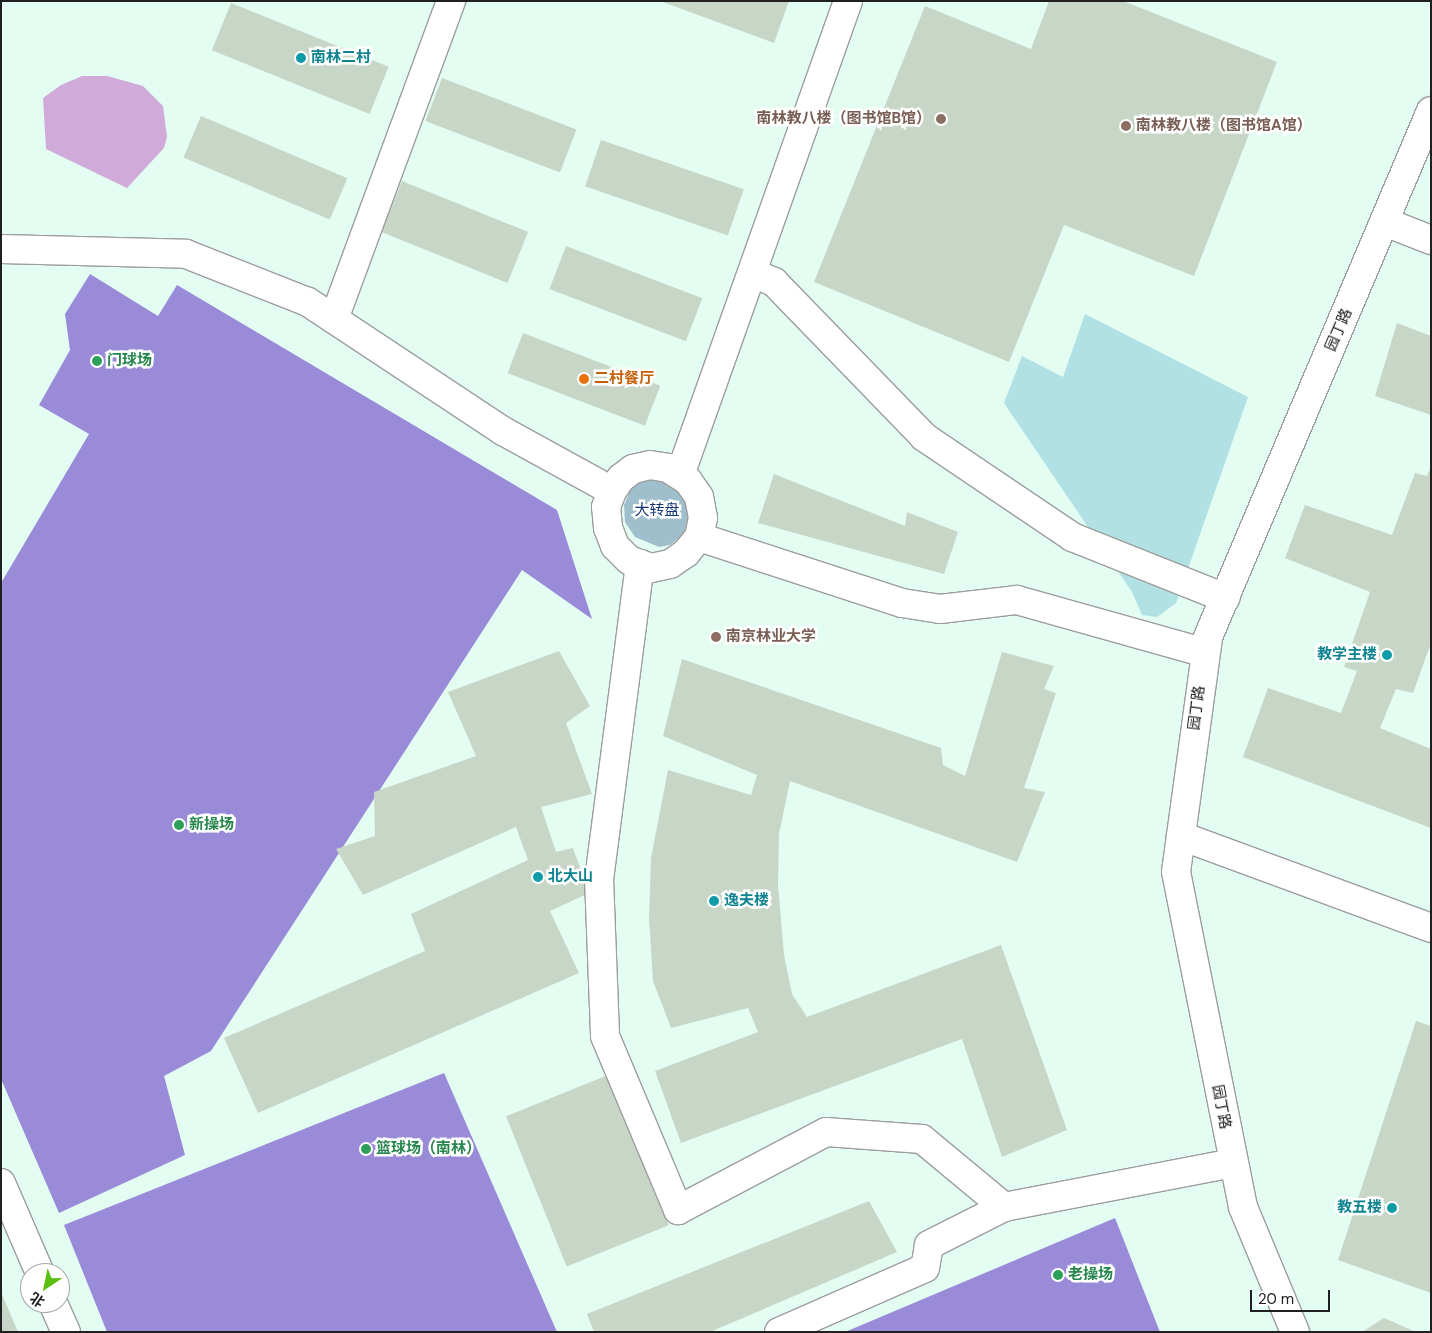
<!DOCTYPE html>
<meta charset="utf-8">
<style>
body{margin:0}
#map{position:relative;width:1432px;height:1333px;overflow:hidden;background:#e7f0e9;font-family:"DM Sans","Noto Sans SC",sans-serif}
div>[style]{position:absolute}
.education>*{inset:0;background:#e3fdf2}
.grass>*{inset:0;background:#b1e1e5}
.forest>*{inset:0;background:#9fbfcc}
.pitch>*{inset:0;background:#9a8bd8}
.water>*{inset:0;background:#d0abda}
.building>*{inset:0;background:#c8d6c8;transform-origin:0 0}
.roads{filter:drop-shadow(1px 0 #9d9d9d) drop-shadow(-1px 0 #9d9d9d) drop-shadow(0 1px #9d9d9d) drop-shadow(0 -1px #9d9d9d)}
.minor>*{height:28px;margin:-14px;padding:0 14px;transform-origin:14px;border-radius:14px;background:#fff}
.dots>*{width:14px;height:14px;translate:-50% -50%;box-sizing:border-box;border:2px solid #fff;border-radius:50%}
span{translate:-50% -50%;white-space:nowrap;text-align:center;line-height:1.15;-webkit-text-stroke:5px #fff;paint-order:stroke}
.culture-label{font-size:15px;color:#0d838f;font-weight:700}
.left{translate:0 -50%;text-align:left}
.right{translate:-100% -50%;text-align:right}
.education-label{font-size:15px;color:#785e54;font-weight:700}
.street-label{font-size:15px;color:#202020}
.leisure-label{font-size:15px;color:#27864d;font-weight:700}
.food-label{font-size:15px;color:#c56008;font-weight:700}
.park-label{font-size:15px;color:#143677}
.frame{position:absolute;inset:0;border:2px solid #202020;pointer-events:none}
.north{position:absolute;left:20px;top:1263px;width:50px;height:50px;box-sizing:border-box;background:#fff;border:1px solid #a6a6a6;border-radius:50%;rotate:214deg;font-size:14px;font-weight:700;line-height:20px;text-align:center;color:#202020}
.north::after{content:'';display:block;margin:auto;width:18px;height:22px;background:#5ac010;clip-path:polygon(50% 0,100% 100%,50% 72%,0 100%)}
.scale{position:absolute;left:1250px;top:1290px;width:80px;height:22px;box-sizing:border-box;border:2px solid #202020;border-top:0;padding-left:6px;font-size:15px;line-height:18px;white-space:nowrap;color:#202020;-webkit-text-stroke:4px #fff;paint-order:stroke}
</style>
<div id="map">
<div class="education">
<div style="clip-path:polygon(evenodd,1px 1px,1431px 1px,1431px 1332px,1px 1332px,1px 1px,30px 1273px,60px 1273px,60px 1303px,30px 1303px,30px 1273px)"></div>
</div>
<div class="grass">
<div style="clip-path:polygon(1085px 314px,1248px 397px,1176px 603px,1157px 617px,1142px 615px,1132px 592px,1004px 403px,1022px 356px,1063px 377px)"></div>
</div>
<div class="forest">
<div style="clip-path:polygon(662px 476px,685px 493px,690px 520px,684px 534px,670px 545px,659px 547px,635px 537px,625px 522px,624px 505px,631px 488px,647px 478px)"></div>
</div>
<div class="pitch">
<div style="clip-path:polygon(90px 274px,158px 316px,177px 285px,557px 510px,592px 619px,522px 570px,211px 1051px,164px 1076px,185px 1155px,59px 1213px,1px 1079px,1px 583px,89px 434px,39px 405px,70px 350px,65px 314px)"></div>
<div style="clip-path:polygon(444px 1073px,557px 1332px,107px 1332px,64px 1225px)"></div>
<div style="clip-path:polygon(1115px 1218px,1160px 1332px,845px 1332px)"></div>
</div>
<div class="water">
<div style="clip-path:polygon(82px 76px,107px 76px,143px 86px,163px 106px,167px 137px,164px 148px,127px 188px,46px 149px,43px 98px,61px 85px)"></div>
</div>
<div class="building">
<div style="clip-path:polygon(660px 1px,789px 1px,774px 43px)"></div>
<div style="clip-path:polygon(1049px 1px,1123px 1px,1277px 62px,1194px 276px,1064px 225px,1009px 362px,814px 282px,925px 6px,1031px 49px)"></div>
<div style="left:231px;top:3px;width:170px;height:51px;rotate:22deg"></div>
<div style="left:442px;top:78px;width:144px;height:46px;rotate:21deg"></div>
<div style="left:201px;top:116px;width:159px;height:45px;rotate:23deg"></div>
<div style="left:601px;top:140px;width:151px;height:49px;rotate:19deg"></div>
<div style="left:402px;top:181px;width:136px;height:55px;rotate:22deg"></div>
<div style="left:566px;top:246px;width:146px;height:46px;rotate:21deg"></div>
<div style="clip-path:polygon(1397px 323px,1431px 336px,1431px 415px,1375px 396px)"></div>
<div style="left:523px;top:333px;width:147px;height:43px;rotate:21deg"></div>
<div style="clip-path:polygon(1431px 467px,1431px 643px,1413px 693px,1396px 689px,1380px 728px,1431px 749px,1431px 828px,1243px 757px,1268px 688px,1341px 713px,1357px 671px,1344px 667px,1370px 592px,1285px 558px,1305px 505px,1392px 535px,1415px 473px,1427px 476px)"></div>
<div style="clip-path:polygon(774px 474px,905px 526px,907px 512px,958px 532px,944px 574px,758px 523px)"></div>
<div style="clip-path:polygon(559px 651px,590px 706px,566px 723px,592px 794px,541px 807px,556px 852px,573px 848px,589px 893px,550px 911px,579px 973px,258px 1113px,224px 1038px,425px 951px,411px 914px,528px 860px,516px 827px,363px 895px,336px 849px,375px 836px,374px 792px,476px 756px,448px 692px)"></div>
<div style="clip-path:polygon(1002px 652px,1054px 666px,1044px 689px,1056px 693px,1024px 788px,1045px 792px,1017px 862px,790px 781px,779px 834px,778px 884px,784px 955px,792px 994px,807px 1017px,1001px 945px,1067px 1130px,1002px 1157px,962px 1039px,681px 1143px,655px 1071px,758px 1032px,748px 1008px,671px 1028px,653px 981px,649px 919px,651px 858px,668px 770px,751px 795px,757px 775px,663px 736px,682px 659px,941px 748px,943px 765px,965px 776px)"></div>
<div style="clip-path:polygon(1416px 1021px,1431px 1026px,1431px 1293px,1338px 1260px)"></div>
<div style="left:608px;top:1075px;width:162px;height:110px;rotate:68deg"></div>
<div style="clip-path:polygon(869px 1201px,897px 1252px,710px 1332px,594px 1332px,587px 1314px)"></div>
<div style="clip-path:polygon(1px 1292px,18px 1332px,1px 1332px)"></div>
<div style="clip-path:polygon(1384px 1318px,1416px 1332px,1362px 1332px)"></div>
</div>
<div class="roads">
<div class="minor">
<div style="left:1385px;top:222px;width:49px;rotate:21.4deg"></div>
<div style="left:1px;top:249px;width:185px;rotate:1.5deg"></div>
<div style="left:186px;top:254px;width:131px;rotate:21.5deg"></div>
<div style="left:308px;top:302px;width:234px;rotate:33.5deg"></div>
<div style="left:503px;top:431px;width:124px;rotate:28.8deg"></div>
<div style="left:612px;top:491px;width:16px;rotate:-55deg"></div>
<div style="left:621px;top:478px;width:15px;rotate:-37deg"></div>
<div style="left:633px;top:469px;width:17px;rotate:-13deg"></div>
<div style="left:650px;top:465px;width:18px;rotate:9deg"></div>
<div style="left:668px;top:468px;width:24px;rotate:33deg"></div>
<div style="left:688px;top:481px;width:19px;rotate:55deg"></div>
<div style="left:699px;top:497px;width:21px;rotate:79deg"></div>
<div style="left:703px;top:518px;width:19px;rotate:102deg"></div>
<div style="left:699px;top:537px;width:21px;rotate:129deg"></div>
<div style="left:686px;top:553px;width:19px;rotate:145deg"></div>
<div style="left:670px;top:564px;width:19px;rotate:168deg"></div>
<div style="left:651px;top:568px;width:23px;rotate:-160deg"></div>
<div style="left:629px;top:560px;width:20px;rotate:-135deg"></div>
<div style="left:615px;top:546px;width:19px;rotate:-111deg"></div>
<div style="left:608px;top:528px;width:21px;rotate:-95deg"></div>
<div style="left:606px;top:507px;width:17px;rotate:-69deg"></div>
<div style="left:752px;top:273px;width:24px;rotate:22deg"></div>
<div style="left:774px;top:282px;width:216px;rotate:45.9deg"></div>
<div style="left:924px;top:437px;width:179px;rotate:34deg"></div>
<div style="left:1072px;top:537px;width:165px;rotate:21.7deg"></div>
<div style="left:334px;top:319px;width:339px;rotate:-69.8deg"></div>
<div style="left:680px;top:475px;width:503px;rotate:-70.48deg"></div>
<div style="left:699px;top:537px;width:213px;rotate:18deg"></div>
<div style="left:902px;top:603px;width:38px;rotate:9deg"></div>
<div style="left:940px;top:609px;width:78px;rotate:-6.7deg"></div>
<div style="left:1017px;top:600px;width:195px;rotate:15.7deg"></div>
<div style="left:640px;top:564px;width:317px;rotate:97.4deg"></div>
<div style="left:599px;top:878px;width:158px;rotate:87.8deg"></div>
<div style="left:605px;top:1036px;width:189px;rotate:67.2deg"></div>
<div style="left:678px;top:1210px;width:167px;rotate:-27.8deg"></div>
<div style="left:826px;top:1132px;width:96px;rotate:4.2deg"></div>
<div style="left:922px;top:1139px;width:107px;rotate:39.7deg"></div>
<div style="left:1004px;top:1207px;width:232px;rotate:-10.9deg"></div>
<div style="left:1181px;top:836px;width:266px;rotate:20.2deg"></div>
<div style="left:1px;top:1183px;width:98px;rotate:66.6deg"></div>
<div style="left:53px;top:1303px;width:32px;rotate:66deg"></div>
<div style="left:779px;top:1332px;width:159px;rotate:-23.7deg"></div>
<div style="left:925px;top:1268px;width:23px;rotate:-80deg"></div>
<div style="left:929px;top:1245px;width:84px;rotate:-26.9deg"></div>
<div style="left:1295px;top:1332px;width:135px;rotate:-112.6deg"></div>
<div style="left:1243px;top:1207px;width:342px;rotate:-101.3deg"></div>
<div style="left:1176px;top:872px;width:237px;rotate:-82.2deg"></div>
<div style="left:1208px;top:637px;width:571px;rotate:-67.03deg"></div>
</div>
</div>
<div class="dots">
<div style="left:301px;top:58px;background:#0f9aa8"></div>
<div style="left:941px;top:119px;background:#8d6e63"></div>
<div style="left:1126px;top:126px;background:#8d6e63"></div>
<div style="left:97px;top:361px;background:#2e9e5b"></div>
<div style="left:584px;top:379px;background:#e8710a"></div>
<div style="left:716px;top:637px;background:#8d6e63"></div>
<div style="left:1387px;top:655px;background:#0f9aa8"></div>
<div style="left:179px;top:825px;background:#2e9e5b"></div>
<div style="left:538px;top:877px;background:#0f9aa8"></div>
<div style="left:714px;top:901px;background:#0f9aa8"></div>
<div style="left:366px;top:1149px;background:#2e9e5b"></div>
<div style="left:1392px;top:1208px;background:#0f9aa8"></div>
<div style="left:1058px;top:1275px;background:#2e9e5b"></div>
</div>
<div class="culture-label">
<span class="left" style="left:311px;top:58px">南林二村</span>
<span class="right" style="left:1377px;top:655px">教学主楼</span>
<span class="left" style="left:548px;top:877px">北大山</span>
<span class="left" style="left:724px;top:901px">逸夫楼</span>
<span class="right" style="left:1382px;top:1208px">教五楼</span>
</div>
<div class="education-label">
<span class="right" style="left:931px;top:119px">南林教八楼（图书馆B馆）</span>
<span class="left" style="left:1136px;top:126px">南林教八楼（图书馆A馆）</span>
<span class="left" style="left:726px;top:637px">南京林业大学</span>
</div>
<div class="street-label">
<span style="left:1339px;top:330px;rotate:-67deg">园丁路</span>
<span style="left:1197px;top:708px;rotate:-83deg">园丁路</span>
<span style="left:1221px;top:1107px;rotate:79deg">园丁路</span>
</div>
<div class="leisure-label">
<span class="left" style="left:107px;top:361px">门球场</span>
<span class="left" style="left:189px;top:825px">新操场</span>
<span class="left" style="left:376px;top:1149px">篮球场（南林）</span>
<span class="left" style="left:1068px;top:1275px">老操场</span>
</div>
<div class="food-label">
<span class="left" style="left:594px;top:379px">二村餐厅</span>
</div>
<div class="park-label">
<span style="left:657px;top:511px">大转盘</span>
</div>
<div class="frame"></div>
<div class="north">北</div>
<div class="scale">20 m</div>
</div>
